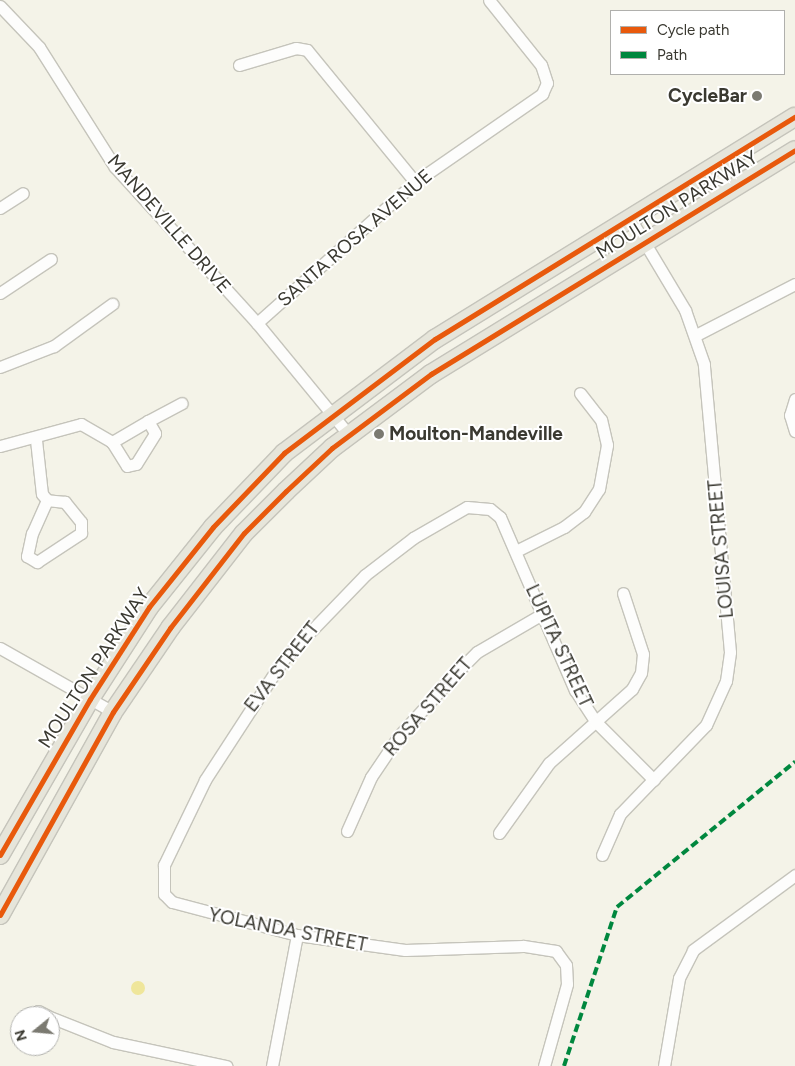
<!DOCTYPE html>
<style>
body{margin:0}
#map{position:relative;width:795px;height:1066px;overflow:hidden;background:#f4f3e8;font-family:Figtree,sans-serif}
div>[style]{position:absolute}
.water>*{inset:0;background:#efe69b}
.round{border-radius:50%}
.roads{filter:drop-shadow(1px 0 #c5c4bb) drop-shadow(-1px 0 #c5c4bb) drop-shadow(0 1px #c5c4bb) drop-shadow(0 -1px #c5c4bb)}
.street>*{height:11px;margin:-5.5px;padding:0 5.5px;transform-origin:5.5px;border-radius:5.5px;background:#fdfdfc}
.primary>*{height:18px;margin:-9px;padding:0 9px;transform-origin:9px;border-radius:9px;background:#e6e5da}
.quiet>*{height:4px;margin-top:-2px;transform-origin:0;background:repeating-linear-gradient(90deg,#00873e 0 8px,transparent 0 12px)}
.cycleway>*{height:5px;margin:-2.5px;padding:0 2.5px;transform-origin:2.5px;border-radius:2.5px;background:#e8590c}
.dots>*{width:14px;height:14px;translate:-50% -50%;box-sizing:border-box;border:2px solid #fff;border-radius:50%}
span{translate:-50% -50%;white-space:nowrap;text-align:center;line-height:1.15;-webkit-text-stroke:4px #fff;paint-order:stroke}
.poi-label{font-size:19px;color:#3a3931;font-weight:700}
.right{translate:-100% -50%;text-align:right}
.left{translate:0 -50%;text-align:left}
.street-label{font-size:19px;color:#3a3931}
.legend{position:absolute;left:610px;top:10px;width:175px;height:65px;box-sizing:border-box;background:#fff;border:1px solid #b0b0ad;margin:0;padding:6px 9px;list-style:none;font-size:15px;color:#3a3931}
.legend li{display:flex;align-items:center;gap:10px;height:25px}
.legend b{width:25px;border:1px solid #b0b0ad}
.north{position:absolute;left:10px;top:1006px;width:50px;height:50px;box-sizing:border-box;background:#fff;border:1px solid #b0b0ad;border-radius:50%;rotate:253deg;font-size:14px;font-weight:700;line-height:20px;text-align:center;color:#3a3931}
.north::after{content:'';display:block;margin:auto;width:18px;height:22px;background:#7b7a71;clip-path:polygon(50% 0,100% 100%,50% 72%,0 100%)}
</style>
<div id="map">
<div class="water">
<div class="round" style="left:131px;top:981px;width:14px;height:14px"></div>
</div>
<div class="roads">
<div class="street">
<div style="left:0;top:6px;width:57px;rotate:46.4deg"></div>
<div style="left:39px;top:47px;width:142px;rotate:57.7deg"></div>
<div style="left:115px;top:167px;width:211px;rotate:47.7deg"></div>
<div style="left:257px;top:323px;width:145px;rotate:50.6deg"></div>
<div style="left:239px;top:65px;width:59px;rotate:-16.6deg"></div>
<div style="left:296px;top:48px;width:11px;rotate:10deg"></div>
<div style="left:307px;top:50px;width:171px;rotate:50.7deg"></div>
<div style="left:0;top:208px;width:27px;rotate:-33deg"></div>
<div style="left:0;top:293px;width:61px;rotate:-33.7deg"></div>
<div style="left:257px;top:323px;width:212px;rotate:-41.7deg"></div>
<div style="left:415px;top:182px;width:155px;rotate:-34.7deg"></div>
<div style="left:542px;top:94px;width:12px;rotate:-66deg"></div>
<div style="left:547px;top:83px;width:19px;rotate:-108deg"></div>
<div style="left:541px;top:65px;width:83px;rotate:-128.7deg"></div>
<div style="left:696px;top:335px;width:111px;rotate:-27.3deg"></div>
<div style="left:0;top:367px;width:58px;rotate:-21.3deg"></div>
<div style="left:54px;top:346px;width:72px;rotate:-35.9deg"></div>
<div style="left:795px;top:399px;width:17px;rotate:107deg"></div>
<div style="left:790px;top:415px;width:17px;rotate:73deg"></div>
<div style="left:148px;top:421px;width:38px;rotate:-28deg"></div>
<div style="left:36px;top:440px;width:54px;rotate:83.7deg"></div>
<div style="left:42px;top:494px;width:8px;rotate:50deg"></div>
<div style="left:47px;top:500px;width:36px;rotate:114deg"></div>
<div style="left:32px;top:533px;width:24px;rotate:102deg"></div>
<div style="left:27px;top:556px;width:12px;rotate:31deg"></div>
<div style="left:37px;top:562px;width:53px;rotate:-33.4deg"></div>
<div style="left:81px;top:533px;width:11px;rotate:-90deg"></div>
<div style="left:81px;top:522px;width:26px;rotate:-129deg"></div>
<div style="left:65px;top:502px;width:18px;rotate:-174deg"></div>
<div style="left:0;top:446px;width:84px;rotate:-15.2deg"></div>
<div style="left:81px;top:424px;width:36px;rotate:30deg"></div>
<div style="left:112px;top:442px;width:28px;rotate:58deg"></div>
<div style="left:127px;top:466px;width:9px;rotate:-13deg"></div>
<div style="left:136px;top:464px;width:36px;rotate:-58deg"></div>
<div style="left:155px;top:433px;width:14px;rotate:-120deg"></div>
<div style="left:148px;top:421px;width:42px;rotate:149.7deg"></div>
<div style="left:516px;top:551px;width:54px;rotate:-26.6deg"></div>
<div style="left:564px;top:527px;width:25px;rotate:-37deg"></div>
<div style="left:584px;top:512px;width:27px;rotate:-57deg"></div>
<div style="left:599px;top:489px;width:45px;rotate:-79.7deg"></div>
<div style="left:607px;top:445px;width:26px;rotate:-103deg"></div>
<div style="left:601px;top:420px;width:34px;rotate:-128deg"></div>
<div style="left:0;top:648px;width:130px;rotate:29.5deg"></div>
<div style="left:347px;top:831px;width:59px;rotate:-66deg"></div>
<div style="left:371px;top:777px;width:48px;rotate:-56deg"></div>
<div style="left:398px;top:737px;width:82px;rotate:-48deg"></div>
<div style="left:453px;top:676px;width:34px;rotate:-45deg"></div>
<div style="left:477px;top:652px;width:75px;rotate:-30.3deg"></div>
<div style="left:499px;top:833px;width:86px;rotate:-54.5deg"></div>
<div style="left:549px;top:763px;width:111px;rotate:-41.7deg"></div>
<div style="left:632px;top:689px;width:18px;rotate:-61deg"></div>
<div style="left:641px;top:673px;width:19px;rotate:-84deg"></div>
<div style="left:643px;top:654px;width:64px;rotate:-108.2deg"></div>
<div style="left:602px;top:855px;width:45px;rotate:-66.3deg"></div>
<div style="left:620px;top:814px;width:124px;rotate:-46deg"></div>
<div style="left:706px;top:725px;width:48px;rotate:-65.6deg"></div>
<div style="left:726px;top:681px;width:29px;rotate:-82deg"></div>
<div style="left:730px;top:652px;width:289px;rotate:-95.2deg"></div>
<div style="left:704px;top:364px;width:57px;rotate:-109.4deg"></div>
<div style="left:685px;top:310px;width:107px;rotate:-120.9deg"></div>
<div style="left:38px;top:1011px;width:11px;rotate:27deg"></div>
<div style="left:50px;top:1017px;width:68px;rotate:21.6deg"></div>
<div style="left:113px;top:1042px;width:116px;rotate:12deg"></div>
<div style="left:272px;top:1066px;width:133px;rotate:-79.2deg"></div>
<div style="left:544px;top:1066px;width:85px;rotate:-74.3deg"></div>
<div style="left:567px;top:984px;width:19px;rotate:-93deg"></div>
<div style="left:566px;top:965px;width:17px;rotate:-126deg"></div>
<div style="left:556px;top:951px;width:33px;rotate:-171deg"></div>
<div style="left:523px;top:946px;width:118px;rotate:178.1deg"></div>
<div style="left:405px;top:950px;width:109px;rotate:-172.1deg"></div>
<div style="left:297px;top:935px;width:129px;rotate:-165.2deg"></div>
<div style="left:172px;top:902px;width:11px;rotate:-135deg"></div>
<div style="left:164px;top:894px;width:29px;rotate:-90deg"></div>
<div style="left:164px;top:865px;width:94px;rotate:-64.2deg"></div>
<div style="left:205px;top:780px;width:143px;rotate:-57deg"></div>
<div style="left:283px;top:660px;width:118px;rotate:-46deg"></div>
<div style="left:365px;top:575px;width:61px;rotate:-37.6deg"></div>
<div style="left:413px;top:538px;width:62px;rotate:-29.9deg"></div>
<div style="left:467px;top:507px;width:23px;rotate:5deg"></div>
<div style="left:490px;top:509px;width:13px;rotate:39deg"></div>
<div style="left:500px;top:517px;width:189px;rotate:66.6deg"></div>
<div style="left:575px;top:690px;width:37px;rotate:57deg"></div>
<div style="left:595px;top:721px;width:83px;rotate:45deg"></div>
<div style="left:664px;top:1066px;width:89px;rotate:-80.3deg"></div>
<div style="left:679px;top:978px;width:31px;rotate:-63deg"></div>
<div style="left:693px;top:950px;width:127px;rotate:-36.3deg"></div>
</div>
<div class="primary">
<div style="left:0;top:855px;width:180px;rotate:-60deg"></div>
<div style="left:90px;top:699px;width:109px;rotate:-57.3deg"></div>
<div style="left:149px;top:607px;width:102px;rotate:-51.3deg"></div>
<div style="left:213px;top:527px;width:103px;rotate:-46.2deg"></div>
<div style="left:284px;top:453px;width:189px;rotate:-37.1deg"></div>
<div style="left:435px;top:339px;width:423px;rotate:-31.7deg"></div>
<div style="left:0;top:915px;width:232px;rotate:-60.9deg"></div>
<div style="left:113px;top:712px;width:102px;rotate:-55.8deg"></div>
<div style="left:170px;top:628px;width:120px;rotate:-52.1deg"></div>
<div style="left:244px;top:533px;width:59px;rotate:-45deg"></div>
<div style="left:286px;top:491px;width:63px;rotate:-43.1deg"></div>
<div style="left:332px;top:448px;width:124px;rotate:-36.8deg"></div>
<div style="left:431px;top:374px;width:427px;rotate:-31.6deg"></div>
</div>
</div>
<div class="quiet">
<div style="left:564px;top:1066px;width:168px;rotate:-71.6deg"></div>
<div style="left:617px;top:907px;width:230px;rotate:-39.2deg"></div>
</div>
<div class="cycleway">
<div style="left:0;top:855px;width:180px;rotate:-60deg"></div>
<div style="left:90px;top:699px;width:109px;rotate:-57.3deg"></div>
<div style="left:149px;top:607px;width:102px;rotate:-51.3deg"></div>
<div style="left:213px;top:527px;width:103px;rotate:-46.2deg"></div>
<div style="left:284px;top:453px;width:189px;rotate:-37.1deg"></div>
<div style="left:435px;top:339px;width:423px;rotate:-31.7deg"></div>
<div style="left:0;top:915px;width:232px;rotate:-60.9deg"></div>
<div style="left:113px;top:712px;width:102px;rotate:-55.8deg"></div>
<div style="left:170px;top:628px;width:120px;rotate:-52.1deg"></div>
<div style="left:244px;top:533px;width:59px;rotate:-45deg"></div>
<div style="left:286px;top:491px;width:63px;rotate:-43.1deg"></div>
<div style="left:332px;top:448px;width:124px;rotate:-36.8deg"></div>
<div style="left:431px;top:374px;width:427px;rotate:-31.6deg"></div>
</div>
<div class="dots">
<div style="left:757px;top:96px;background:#7b7a71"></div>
<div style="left:379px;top:434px;background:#7b7a71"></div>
</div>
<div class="poi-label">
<span class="right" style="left:747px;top:96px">CycleBar</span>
<span class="left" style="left:389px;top:434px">Moulton-Mandeville</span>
</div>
<div class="street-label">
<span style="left:677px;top:205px;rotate:-32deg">MOULTON PARKWAY</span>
<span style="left:169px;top:224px;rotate:49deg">MANDEVILLE DRIVE</span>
<span style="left:355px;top:238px;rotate:-41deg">SANTA ROSA AVENUE</span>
<span style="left:721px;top:549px;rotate:-95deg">LOUISA STREET</span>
<span style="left:559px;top:646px;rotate:65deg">LUPITA STREET</span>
<span style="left:282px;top:667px;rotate:-52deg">EVA STREET</span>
<span style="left:94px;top:668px;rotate:-57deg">MOULTON PARKWAY</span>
<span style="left:428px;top:707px;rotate:-49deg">ROSA STREET</span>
<span style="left:288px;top:930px;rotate:11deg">YOLANDA STREET</span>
</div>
<ul class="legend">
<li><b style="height:6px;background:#e8590c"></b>Cycle path</li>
<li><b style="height:6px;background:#00873e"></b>Path</li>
</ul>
<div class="north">N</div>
</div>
